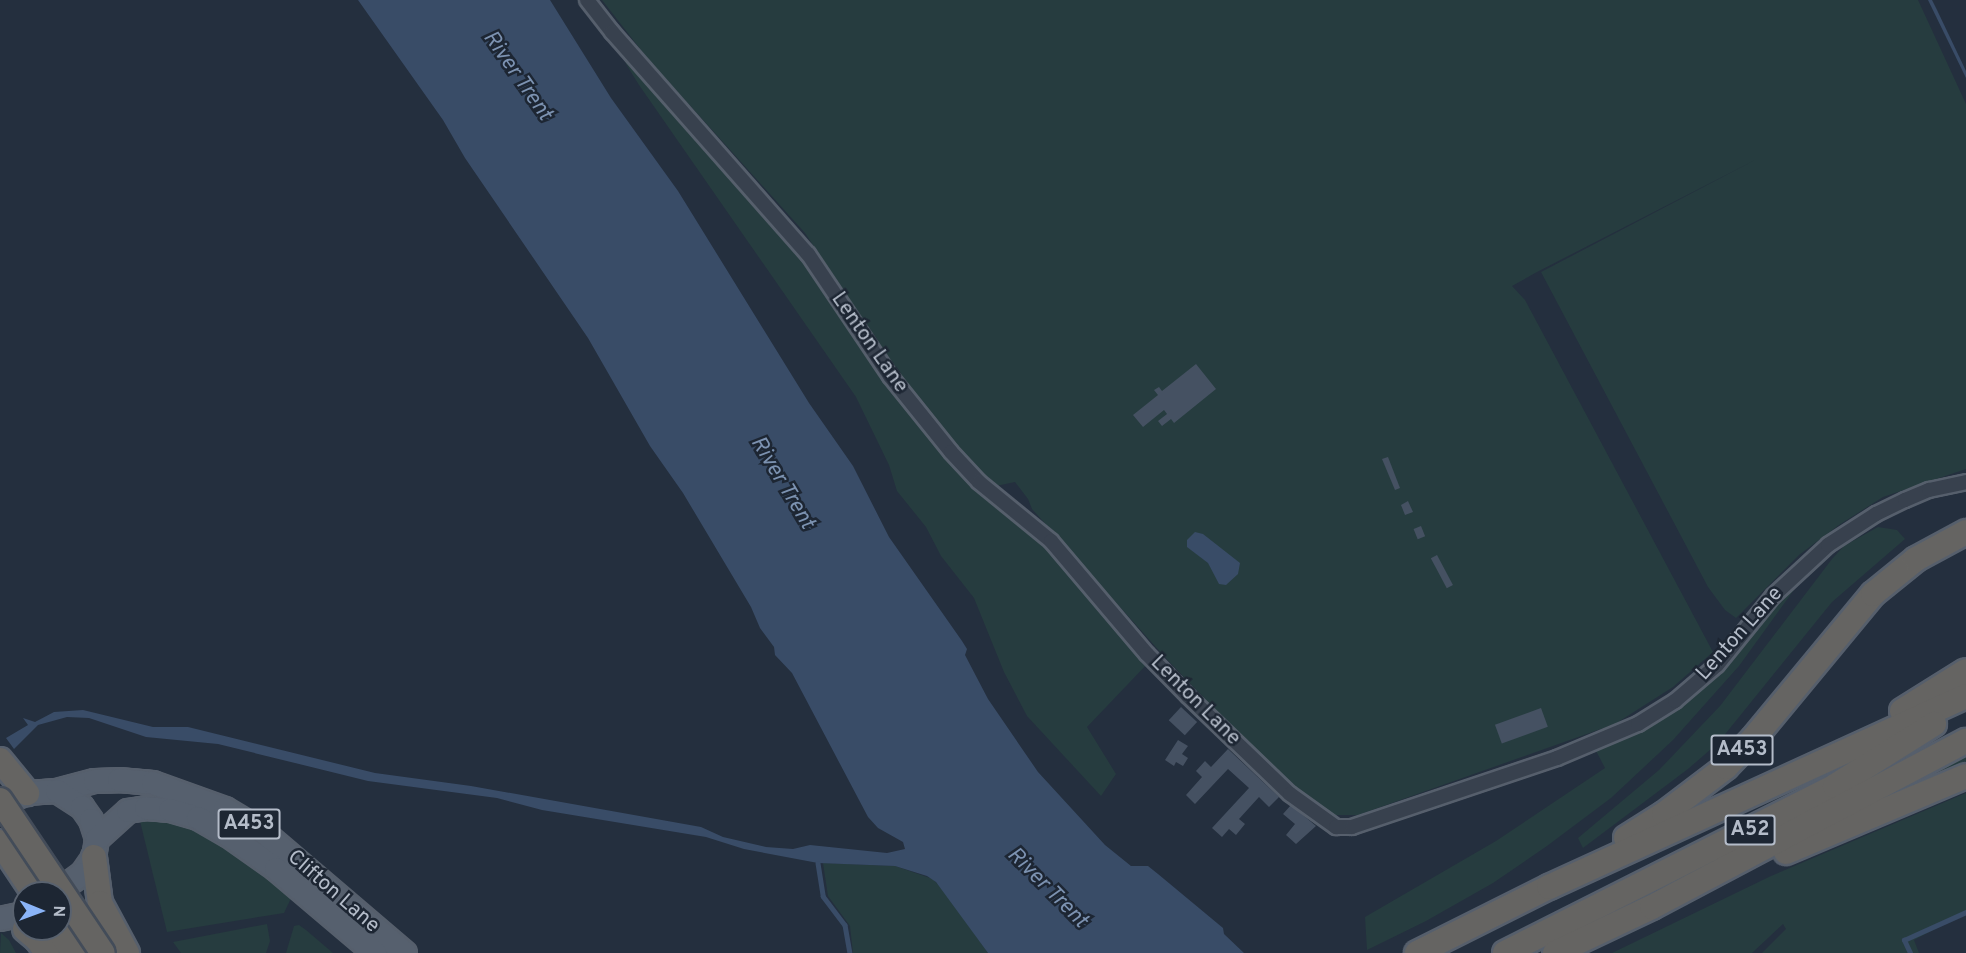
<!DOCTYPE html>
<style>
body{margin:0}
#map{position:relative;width:1966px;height:953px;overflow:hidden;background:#242f3e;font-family:Overpass,sans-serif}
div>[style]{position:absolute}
.green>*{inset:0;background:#263c3f}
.water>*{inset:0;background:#394c67}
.stream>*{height:4.5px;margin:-2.25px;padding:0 2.25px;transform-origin:2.25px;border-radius:2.25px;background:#394c67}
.building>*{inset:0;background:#455162;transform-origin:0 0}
.roads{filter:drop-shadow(2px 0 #565f6c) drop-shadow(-2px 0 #565f6c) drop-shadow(0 2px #565f6c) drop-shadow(0 -2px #565f6c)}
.minor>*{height:14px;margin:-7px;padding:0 7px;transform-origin:7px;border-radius:7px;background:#38414e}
.primary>*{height:22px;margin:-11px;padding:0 11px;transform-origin:11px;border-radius:11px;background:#56606e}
.trunk>*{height:24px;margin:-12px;padding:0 12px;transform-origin:12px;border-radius:12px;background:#656462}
.bridges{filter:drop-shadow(2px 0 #434c59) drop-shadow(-2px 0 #434c59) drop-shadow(0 2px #434c59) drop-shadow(0 -2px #434c59)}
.trunk-bridge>*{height:24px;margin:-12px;padding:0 12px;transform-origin:12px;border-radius:12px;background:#656462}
span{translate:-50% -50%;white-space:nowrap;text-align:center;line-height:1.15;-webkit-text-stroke:5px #1d2633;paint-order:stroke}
.shield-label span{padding:2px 4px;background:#1d2633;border:2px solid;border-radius:4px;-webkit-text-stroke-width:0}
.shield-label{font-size:20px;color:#b4bcc9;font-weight:700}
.street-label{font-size:21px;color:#b4bcc9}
.water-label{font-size:22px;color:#7c92b1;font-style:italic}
.north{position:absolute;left:12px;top:881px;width:60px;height:60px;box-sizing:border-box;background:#1d2633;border:2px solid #59626f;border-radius:50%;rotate:91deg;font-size:16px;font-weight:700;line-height:24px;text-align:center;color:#b4bcc9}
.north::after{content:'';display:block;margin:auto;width:21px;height:27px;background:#8ab4f8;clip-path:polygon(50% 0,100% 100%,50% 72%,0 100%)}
</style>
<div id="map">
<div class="green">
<div style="clip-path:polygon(602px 0,1918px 0,1966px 104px,1966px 469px,1883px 497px,1839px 525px,1799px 555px,1736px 618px,1725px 610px,1708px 587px,1541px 272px,1757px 159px,1537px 272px,1512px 286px,1525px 300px,1713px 652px,1673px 687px,1615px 724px,1358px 815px,1327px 815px,1233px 729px,1163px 655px,1032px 509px,1028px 499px,1015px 482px,996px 486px,974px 467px,910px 392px,805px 233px,648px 59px)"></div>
<div style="clip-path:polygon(620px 47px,805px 262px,891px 387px,950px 462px,1038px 538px,1150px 661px,1087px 727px,1116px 774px,1101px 796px,1027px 716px,1004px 672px,974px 598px,941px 556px,926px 527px,897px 491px,889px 465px,856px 397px,639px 85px,626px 64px)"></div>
<div style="clip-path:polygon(1878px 527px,1897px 530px,1905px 539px,1832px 602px,1718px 743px,1688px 769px,1583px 848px,1578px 838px,1659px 770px,1720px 706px,1832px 559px,1844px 546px)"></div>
<div style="clip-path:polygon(1814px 562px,1739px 666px,1673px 740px,1611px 798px,1547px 846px,1493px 883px,1426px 921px,1367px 950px,1365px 917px,1496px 841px,1605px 768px,1595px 749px,1651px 721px)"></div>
<div style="clip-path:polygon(1966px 755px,1966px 764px,1909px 784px)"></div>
<div style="clip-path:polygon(1966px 793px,1966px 913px,1914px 940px,1919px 953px,1762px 953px,1786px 929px,1783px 924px,1752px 953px,1612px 953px,1771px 876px)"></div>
<div style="clip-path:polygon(155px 819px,174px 819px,198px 828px,294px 892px,284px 913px,167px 932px,140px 821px)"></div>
<div style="clip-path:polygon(823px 863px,895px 866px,933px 879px,944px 891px,988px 953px,853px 953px,850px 926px,828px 896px)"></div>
<div style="clip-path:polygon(267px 924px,270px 941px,266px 953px,181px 953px,173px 942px)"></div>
<div style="clip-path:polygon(299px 925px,306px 930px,333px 953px,286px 953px,294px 926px)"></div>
<div style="clip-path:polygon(1px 933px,9px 940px,16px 953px,0 953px)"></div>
</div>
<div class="water">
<div style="clip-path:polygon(358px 0,550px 0,611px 98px,678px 191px,809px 403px,853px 466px,889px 537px,962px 641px,967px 649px,965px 655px,988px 699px,1038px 772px,1105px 845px,1131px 866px,1148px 866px,1158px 874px,1223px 928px,1224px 934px,1244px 953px,988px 953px,936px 882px,927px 876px,895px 866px,818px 863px,744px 849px,706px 837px,542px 810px,497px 798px,368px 781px,218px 744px,146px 737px,89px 718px,67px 717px,38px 725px,14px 749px,6px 738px,28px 725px,23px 718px,35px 722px,54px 712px,83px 710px,153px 727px,188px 727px,375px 773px,471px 786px,701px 827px,723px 837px,766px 847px,793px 849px,810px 845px,887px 853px,905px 849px,903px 842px,878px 828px,868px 817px,792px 673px,775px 655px,774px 647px,760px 628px,751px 607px,683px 493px,650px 446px,588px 338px,465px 158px,443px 120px)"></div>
<div style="clip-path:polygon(1928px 0,1932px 0,1937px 10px,1966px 71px,1966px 78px)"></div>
<div style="clip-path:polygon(1195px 532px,1203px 534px,1240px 563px,1238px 574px,1226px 585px,1219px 584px,1208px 563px,1187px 547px,1187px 540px)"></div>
</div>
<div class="stream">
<div style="left:818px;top:863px;width:33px;rotate:81deg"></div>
<div style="left:823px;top:896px;width:36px;rotate:53deg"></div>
<div style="left:845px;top:925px;width:28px;rotate:80deg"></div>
<div style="left:1910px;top:953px;width:14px;rotate:-115deg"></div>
<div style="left:1904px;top:940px;width:68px;rotate:-24.3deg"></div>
</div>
<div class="building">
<div style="clip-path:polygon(1196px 364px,1216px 389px,1174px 423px,1171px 419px,1162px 426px,1158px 421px,1167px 414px,1164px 410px,1143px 427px,1133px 415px,1158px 395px,1154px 390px,1159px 387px,1162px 391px)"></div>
<div style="clip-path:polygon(1388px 457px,1400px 488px,1395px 490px,1382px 459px)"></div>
<div style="clip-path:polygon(1408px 501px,1413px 512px,1405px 515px,1401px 505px)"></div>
<div style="left:1421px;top:526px;width:11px;height:8px;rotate:68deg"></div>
<div style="left:1437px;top:555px;width:34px;height:7px;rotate:62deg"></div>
<div style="left:1181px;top:707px;width:22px;height:18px;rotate:43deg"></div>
<div style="left:1541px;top:708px;width:20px;height:49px;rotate:70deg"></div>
<div style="clip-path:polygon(1178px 740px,1188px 746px,1182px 754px,1188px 758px,1183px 766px,1176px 762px,1174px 766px,1165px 760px)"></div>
<div style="clip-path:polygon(1228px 749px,1279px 797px,1269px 807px,1259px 797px,1239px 819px,1245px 824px,1236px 835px,1229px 829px,1222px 837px,1212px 828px,1249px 788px,1228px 769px,1195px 804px,1186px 795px,1202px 777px,1196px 771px,1205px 761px,1211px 767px)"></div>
<div style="clip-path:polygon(1291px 805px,1316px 826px,1296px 844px,1286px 835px,1295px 824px,1283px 814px)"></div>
</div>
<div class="roads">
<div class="minor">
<div style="left:587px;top:0;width:41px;rotate:52deg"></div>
<div style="left:612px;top:32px;width:296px;rotate:48.6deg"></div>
<div style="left:808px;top:254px;width:147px;rotate:56.1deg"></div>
<div style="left:890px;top:376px;width:97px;rotate:51.2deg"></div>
<div style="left:951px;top:452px;width:41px;rotate:47deg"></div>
<div style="left:979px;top:482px;width:93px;rotate:39.3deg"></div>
<div style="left:1051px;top:541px;width:148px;rotate:49.7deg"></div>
<div style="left:1147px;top:654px;width:59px;rotate:45.7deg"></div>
<div style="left:1188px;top:696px;width:141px;rotate:43.9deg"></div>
<div style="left:1290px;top:794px;width:57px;rotate:35.7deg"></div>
<div style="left:1336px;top:827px;width:16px"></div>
<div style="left:1352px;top:827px;width:216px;rotate:-18.6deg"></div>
<div style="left:1557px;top:758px;width:88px;rotate:-22.8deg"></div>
<div style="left:1638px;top:724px;width:44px;rotate:-31.9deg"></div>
<div style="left:1675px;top:701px;width:55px;rotate:-40.6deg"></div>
<div style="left:1717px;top:665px;width:89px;rotate:-50.9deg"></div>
<div style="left:1773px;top:596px;width:75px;rotate:-42.8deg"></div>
<div style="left:1828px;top:545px;width:57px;rotate:-32.9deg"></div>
<div style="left:1876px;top:514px;width:32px;rotate:-26deg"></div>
<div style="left:1905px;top:500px;width:26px;rotate:-23deg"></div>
<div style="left:1929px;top:490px;width:38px;rotate:-12deg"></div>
</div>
<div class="primary">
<div style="left:57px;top:791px;width:39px;rotate:-15deg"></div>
<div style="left:95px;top:781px;width:24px;rotate:-2deg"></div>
<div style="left:119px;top:780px;width:34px;rotate:5deg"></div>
<div style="left:153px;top:783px;width:77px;rotate:19.9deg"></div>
<div style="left:225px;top:809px;width:43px;rotate:30.7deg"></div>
<div style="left:262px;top:831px;width:188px;rotate:40.5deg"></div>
<div style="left:0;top:805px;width:30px;rotate:-24deg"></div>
<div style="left:27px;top:793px;width:30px;rotate:-4deg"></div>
<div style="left:57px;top:791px;width:30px;rotate:33deg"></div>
<div style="left:82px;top:807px;width:16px;rotate:55deg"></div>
<div style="left:91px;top:820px;width:20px;rotate:72deg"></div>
<div style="left:97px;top:839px;width:18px;rotate:99deg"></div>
<div style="left:94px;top:857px;width:21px;rotate:125deg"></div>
<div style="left:82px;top:874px;width:32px;rotate:144deg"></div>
<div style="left:97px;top:839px;width:42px;rotate:-42.1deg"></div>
<div style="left:128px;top:811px;width:18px;rotate:-9deg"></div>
<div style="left:146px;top:808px;width:24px;rotate:5deg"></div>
<div style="left:170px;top:810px;width:29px;rotate:16deg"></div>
<div style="left:198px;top:818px;width:34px;rotate:30deg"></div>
<div style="left:228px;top:835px;width:59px;rotate:35.3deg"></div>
<div style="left:276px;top:869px;width:130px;rotate:40.3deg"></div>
<div style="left:0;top:919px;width:25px;rotate:-12deg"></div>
</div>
<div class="trunk">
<div style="left:1902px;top:711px;width:75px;rotate:-32deg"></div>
<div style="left:0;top:760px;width:43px;rotate:50.7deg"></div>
<div style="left:1626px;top:838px;width:45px;rotate:-32.3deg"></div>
<div style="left:1664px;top:814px;width:78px;rotate:-37.2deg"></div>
<div style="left:1726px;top:767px;width:39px;rotate:-46deg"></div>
<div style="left:1753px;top:739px;width:188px;rotate:-50.4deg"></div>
<div style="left:1873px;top:594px;width:55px;rotate:-39.1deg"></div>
<div style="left:1916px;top:559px;width:57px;rotate:-28.4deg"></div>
<div style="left:0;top:842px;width:61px;rotate:56.3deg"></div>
<div style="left:1786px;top:852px;width:195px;rotate:-22.9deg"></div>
<div style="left:94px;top:857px;width:46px;rotate:82.6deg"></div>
<div style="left:100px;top:903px;width:57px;rotate:61.6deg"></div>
<div style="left:25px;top:929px;width:16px;rotate:40deg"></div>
<div style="left:37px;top:939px;width:17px;rotate:54deg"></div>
<div style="left:58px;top:929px;width:29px;rotate:56deg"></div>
<div style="left:1417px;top:953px;width:148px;rotate:-26.6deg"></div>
<div style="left:1549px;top:887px;width:459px;rotate:-24.6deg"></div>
<div style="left:1505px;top:953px;width:370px;rotate:-26.8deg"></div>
<div style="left:1835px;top:786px;width:117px;rotate:-32.1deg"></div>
<div style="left:1555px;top:953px;width:107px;rotate:-25.4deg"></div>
<div style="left:1652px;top:907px;width:355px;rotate:-27.9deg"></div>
</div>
</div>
<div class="bridges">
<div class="trunk-bridge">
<div style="left:0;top:800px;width:184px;rotate:56.1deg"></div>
</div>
</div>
<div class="shield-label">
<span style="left:1742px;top:750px">A453</span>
<span style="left:249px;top:824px">A453</span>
<span style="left:1750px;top:830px">A52</span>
</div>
<div class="street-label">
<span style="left:869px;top:343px;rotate:55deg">Lenton Lane</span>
<span style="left:1740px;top:634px;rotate:-48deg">Lenton Lane</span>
<span style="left:1195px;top:701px;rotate:45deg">Lenton Lane</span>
<span style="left:333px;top:892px;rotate:41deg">Clifton Lane</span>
</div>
<div class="water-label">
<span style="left:517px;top:76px;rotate:55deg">River Trent</span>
<span style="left:782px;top:483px;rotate:59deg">River Trent</span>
<span style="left:1047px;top:888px;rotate:45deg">River Trent</span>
</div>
<div class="north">N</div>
</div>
